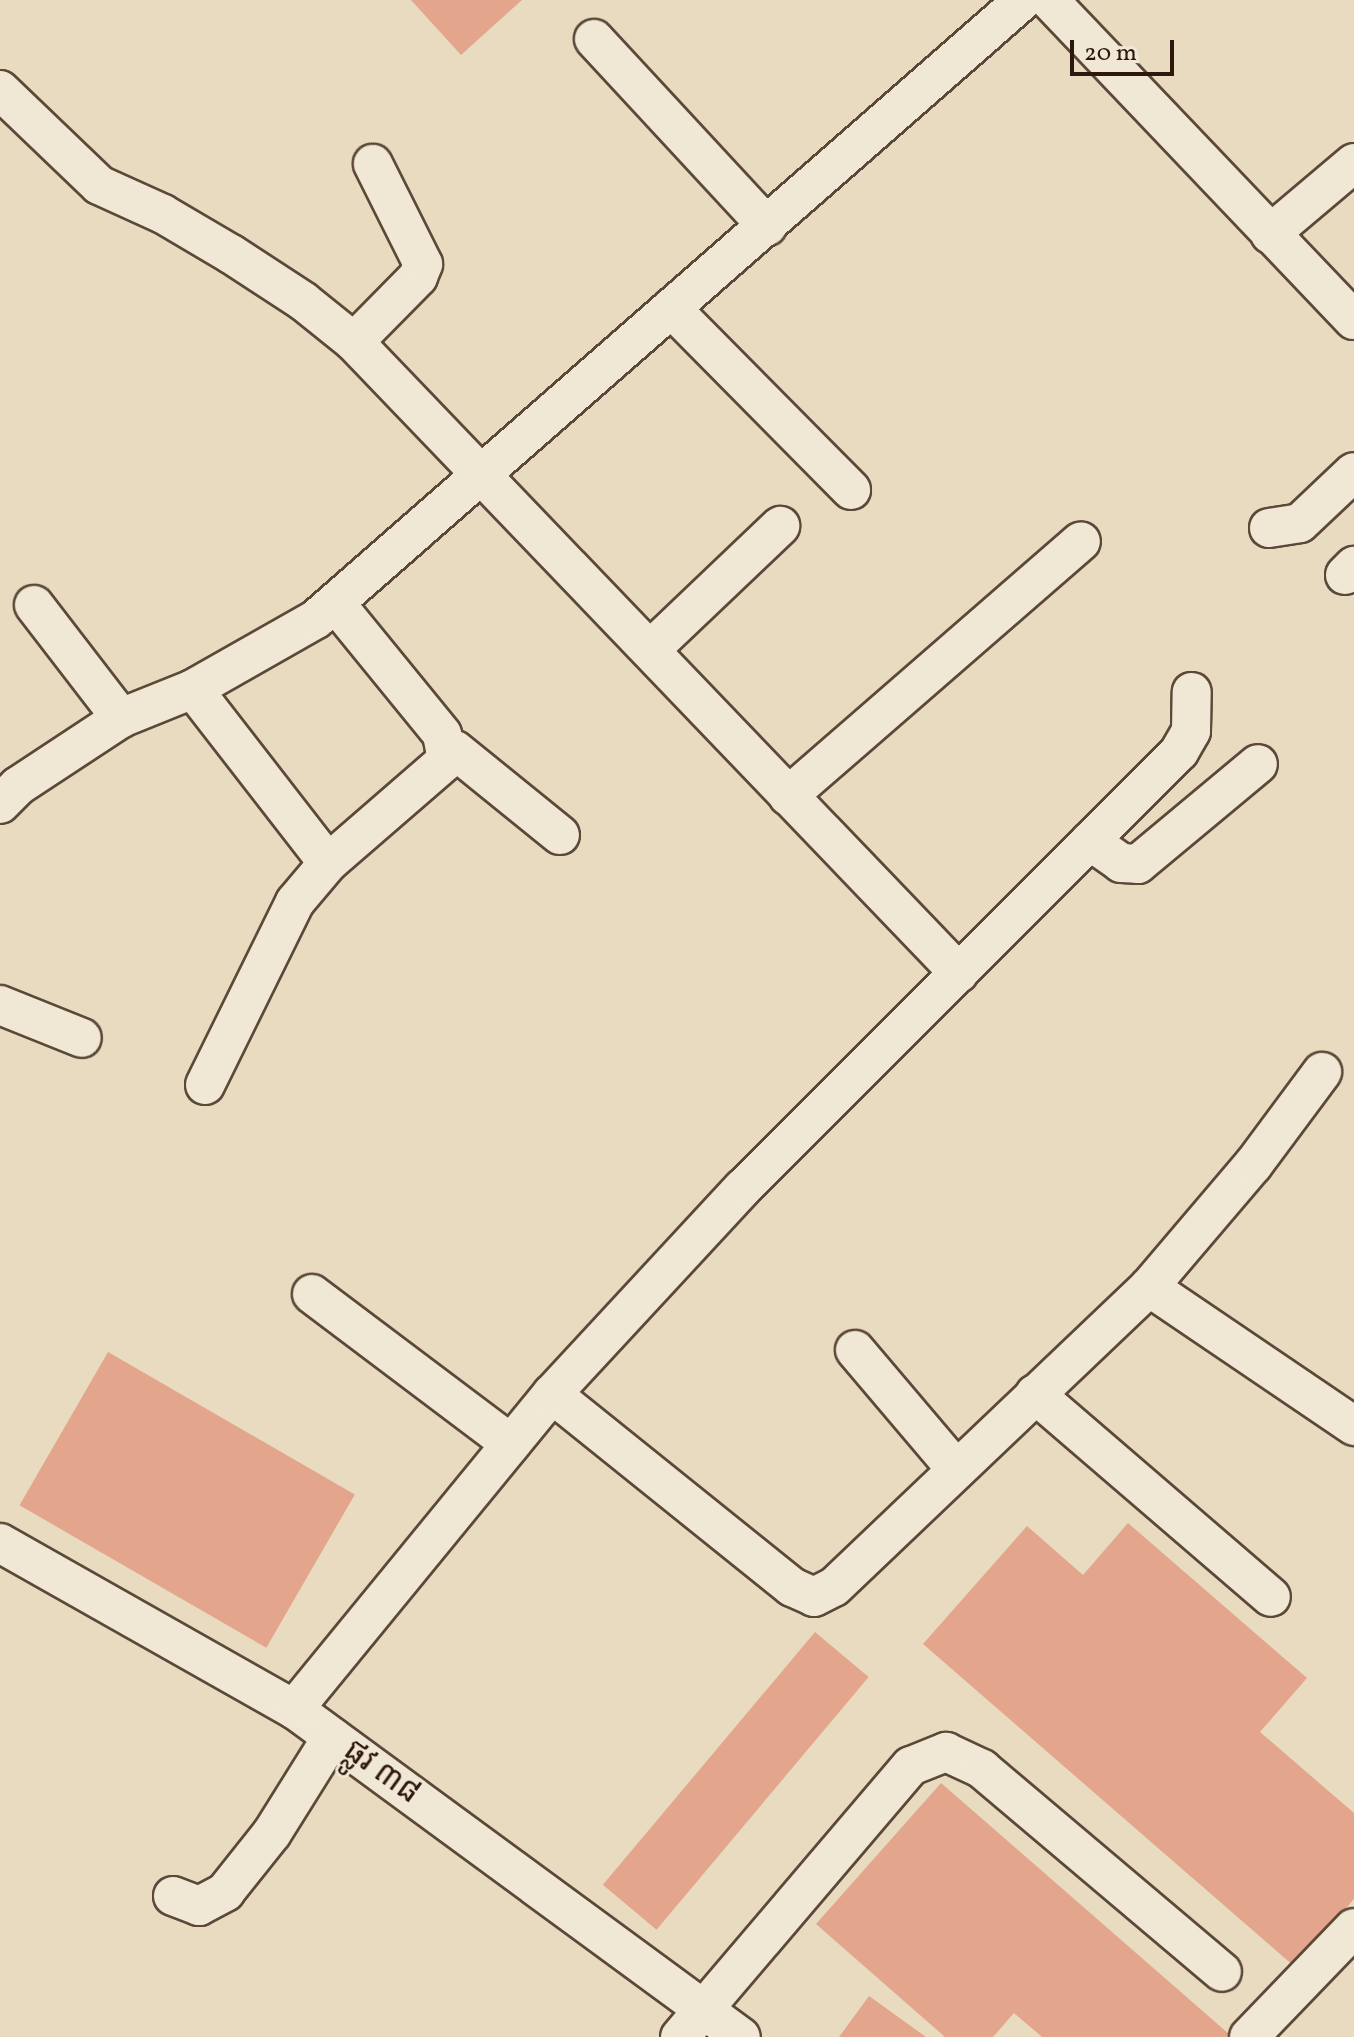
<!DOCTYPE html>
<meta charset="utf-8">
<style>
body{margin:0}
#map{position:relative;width:1354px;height:2037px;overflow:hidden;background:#e8dbbf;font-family:Vollkorn,"Noto Sans Khmer",serif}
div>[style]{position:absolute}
.building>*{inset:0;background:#e3a68c;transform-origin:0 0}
.roads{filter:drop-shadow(2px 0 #5c4839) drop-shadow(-2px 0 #5c4839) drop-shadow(0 2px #5c4839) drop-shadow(0 -2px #5c4839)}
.minor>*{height:38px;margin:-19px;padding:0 19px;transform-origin:19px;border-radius:19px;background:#f0e8d5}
span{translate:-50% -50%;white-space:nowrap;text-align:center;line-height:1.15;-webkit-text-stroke:6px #f0e8d5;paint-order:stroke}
.street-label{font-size:32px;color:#2e170c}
.scale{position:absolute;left:1070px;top:40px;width:104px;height:36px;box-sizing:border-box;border:4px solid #2e170c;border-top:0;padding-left:10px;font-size:24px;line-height:28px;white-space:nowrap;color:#2e170c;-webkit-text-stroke:6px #f0e8d5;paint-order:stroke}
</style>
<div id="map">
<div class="building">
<div style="clip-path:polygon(411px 0,522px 0,461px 55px)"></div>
<div style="left:108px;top:1352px;width:285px;height:177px;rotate:30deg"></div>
<div style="clip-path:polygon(1128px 1523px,1307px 1678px,1260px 1732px,1354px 1813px,1354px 1899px,1295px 1967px,923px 1644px,1027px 1526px,1083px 1575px)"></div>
<div style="left:815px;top:1632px;width:70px;height:330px;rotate:40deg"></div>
<div style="clip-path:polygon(941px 1783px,1229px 2034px,1226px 2037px,1042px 2037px,1014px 2013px,993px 2037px,945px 2037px,816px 1924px)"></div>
<div style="clip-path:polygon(869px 1996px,926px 2037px,839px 2037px)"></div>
</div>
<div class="roads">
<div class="minor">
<div style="left:1049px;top:0;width:442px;rotate:46.4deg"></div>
<div style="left:594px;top:39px;width:255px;rotate:47.2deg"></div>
<div style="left:0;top:90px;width:137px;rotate:43.8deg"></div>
<div style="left:99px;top:185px;width:70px;rotate:24.4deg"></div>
<div style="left:163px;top:214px;width:79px;rotate:30.5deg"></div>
<div style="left:231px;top:254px;width:86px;rotate:33.1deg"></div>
<div style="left:303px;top:301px;width:65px;rotate:38.8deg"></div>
<div style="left:354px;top:342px;width:874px;rotate:46.21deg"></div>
<div style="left:1270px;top:234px;width:110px;rotate:-40.2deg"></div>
<div style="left:671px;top:308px;width:256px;rotate:45.3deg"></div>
<div style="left:354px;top:342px;width:91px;rotate:-45.4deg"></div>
<div style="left:418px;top:277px;width:14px;rotate:-69deg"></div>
<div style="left:423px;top:264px;width:112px;rotate:-116.6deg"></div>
<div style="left:1269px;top:528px;width:31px;rotate:-9deg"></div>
<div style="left:1300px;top:523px;width:74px;rotate:-43.4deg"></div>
<div style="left:1345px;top:575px;width:13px;rotate:-45deg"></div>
<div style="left:34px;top:605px;width:143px;rotate:52.4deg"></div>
<div style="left:650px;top:650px;width:180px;rotate:-43.6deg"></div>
<div style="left:193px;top:689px;width:220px;rotate:52.2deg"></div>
<div style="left:449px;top:752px;width:6px;rotate:-18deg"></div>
<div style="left:455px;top:750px;width:135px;rotate:39deg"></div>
<div style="left:788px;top:796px;width:388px;rotate:-41deg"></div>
<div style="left:0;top:804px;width:25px;rotate:-45deg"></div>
<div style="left:18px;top:786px;width:123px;rotate:-33.4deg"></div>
<div style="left:121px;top:718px;width:78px;rotate:-21.9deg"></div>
<div style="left:193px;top:689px;width:142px;rotate:-29.6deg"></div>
<div style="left:316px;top:619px;width:940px;rotate:-41.2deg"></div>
<div style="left:1090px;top:841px;width:38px;rotate:35deg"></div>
<div style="left:1121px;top:863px;width:17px;rotate:3deg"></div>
<div style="left:1138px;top:864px;width:156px;rotate:-39.8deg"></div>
<div style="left:0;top:1005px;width:88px;rotate:21.9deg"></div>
<div style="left:205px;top:1085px;width:204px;rotate:-63.8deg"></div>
<div style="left:295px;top:902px;width:51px;rotate:-49.8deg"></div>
<div style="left:328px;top:863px;width:157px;rotate:-40.9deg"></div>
<div style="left:447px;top:760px;width:26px;rotate:-101deg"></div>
<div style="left:442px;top:734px;width:169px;rotate:-129.2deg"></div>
<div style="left:1149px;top:1287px;width:248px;rotate:34.1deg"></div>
<div style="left:312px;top:1294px;width:249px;rotate:37deg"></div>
<div style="left:855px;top:1350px;width:156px;rotate:49.7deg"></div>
<div style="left:552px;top:1394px;width:308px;rotate:38.8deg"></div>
<div style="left:792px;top:1587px;width:24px;rotate:24deg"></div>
<div style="left:814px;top:1597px;width:22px;rotate:-27deg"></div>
<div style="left:834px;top:1587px;width:435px;rotate:-43.6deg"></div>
<div style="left:1149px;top:1287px;width:160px;rotate:-49.6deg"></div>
<div style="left:1253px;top:1165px;width:116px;rotate:-53.4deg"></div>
<div style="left:1035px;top:1394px;width:311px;rotate:40.7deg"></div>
<div style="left:0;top:1543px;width:338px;rotate:29.5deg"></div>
<div style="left:294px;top:1709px;width:554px;rotate:36.27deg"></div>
<div style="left:294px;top:1709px;width:407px;rotate:-50.7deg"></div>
<div style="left:552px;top:1394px;width:280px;rotate:-47.2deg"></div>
<div style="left:742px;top:1189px;width:618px;rotate:-45deg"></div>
<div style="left:1179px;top:752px;width:24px;rotate:-60deg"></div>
<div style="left:1191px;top:731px;width:39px;rotate:-89deg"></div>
<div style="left:173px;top:1896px;width:28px;rotate:21deg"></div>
<div style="left:199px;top:1906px;width:30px;rotate:-28deg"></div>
<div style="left:225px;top:1892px;width:75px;rotate:-51.5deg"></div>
<div style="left:272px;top:1833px;width:113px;rotate:-58deg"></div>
<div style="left:680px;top:2037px;width:356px;rotate:-49.6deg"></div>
<div style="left:911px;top:1766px;width:38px;rotate:-22deg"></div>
<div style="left:946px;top:1752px;width:40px;rotate:25deg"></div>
<div style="left:982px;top:1769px;width:314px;rotate:40.2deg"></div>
<div style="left:1249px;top:2037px;width:151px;rotate:-46.1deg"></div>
</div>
</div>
<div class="street-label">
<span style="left:381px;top:1773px;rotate:36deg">ផ្លូវ ៣៨</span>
</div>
<div class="scale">20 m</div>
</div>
